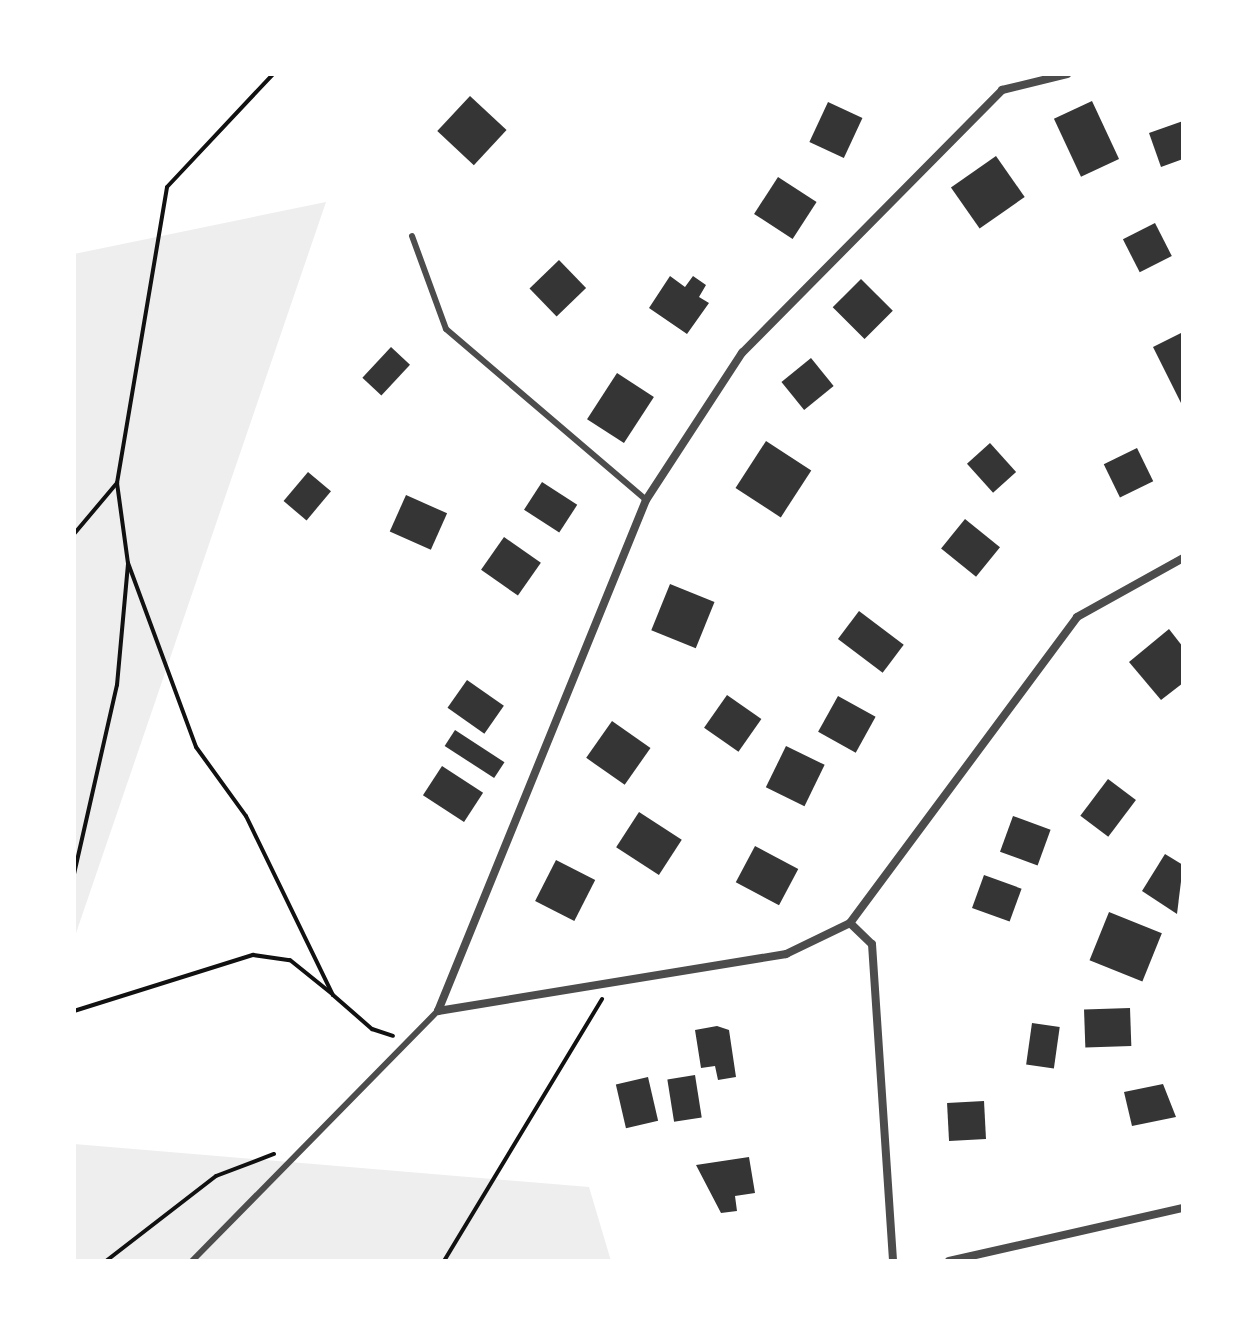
<!DOCTYPE html>
<style>
body{margin:0}
#map{position:relative;width:1257px;height:1335px;overflow:hidden;background:#fff;font-family:Rubik,sans-serif}
div>[style]{position:absolute}
.green>*{inset:0;background:#eee}
.building>*{inset:0;background:#353535;transform-origin:0 0}
.path>*{height:4px;margin:-2px;padding:0 2px;transform-origin:2px;border-radius:2px;background:#111}
.service>*{height:6px;margin:-3px;padding:0 3px;transform-origin:3px;border-radius:3px;background:#4c4c4c}
.minor>*{height:8px;margin:-4px;padding:0 4px;transform-origin:4px;border-radius:4px;background:#4c4c4c}
span{translate:-50% -50%;white-space:nowrap;text-align:center;line-height:1.15;-webkit-text-stroke:8px #fff;paint-order:stroke}
.frame{position:absolute;inset:0;border:76px solid #fff;pointer-events:none}
</style>
<div id="map">
<div class="green">
<div style="clip-path:polygon(326px 202px,74px 939px,74px 254px)"></div>
<div style="clip-path:polygon(74px 1144px,589px 1187px,611px 1261px,74px 1261px)"></div>
</div>
<div class="building">
<div style="left:470px;top:96px;width:50px;height:48px;rotate:43deg"></div>
<div style="left:1092px;top:101px;width:64px;height:42px;rotate:65deg"></div>
<div style="left:828px;top:102px;width:38px;height:44px;rotate:25deg"></div>
<div style="clip-path:polygon(1183px 121px,1183px 159px,1161px 167px,1149px 133px)"></div>
<div style="left:996px;top:156px;width:50px;height:55px;rotate:55deg"></div>
<div style="left:778px;top:177px;width:46px;height:44px;rotate:33deg"></div>
<div style="left:1155px;top:223px;width:37px;height:36px;rotate:63deg"></div>
<div style="left:559px;top:260px;width:39px;height:41px;rotate:46deg"></div>
<div style="clip-path:polygon(670px 276px,685px 287px,693px 276px,706px 285px,699px 297px,709px 303px,687px 334px,649px 308px)"></div>
<div style="left:861px;top:279px;width:45px;height:40px;rotate:45deg"></div>
<div style="clip-path:polygon(1183px 332px,1183px 407px,1153px 347px)"></div>
<div style="left:391px;top:347px;width:26px;height:42px;rotate:43deg"></div>
<div style="left:811px;top:358px;width:36px;height:38px;rotate:51deg"></div>
<div style="left:617px;top:373px;width:44px;height:55px;rotate:33deg"></div>
<div style="left:766px;top:441px;width:54px;height:56px;rotate:33deg"></div>
<div style="left:990px;top:443px;width:39px;height:31px;rotate:48deg"></div>
<div style="left:1137px;top:448px;width:37px;height:37px;rotate:64deg"></div>
<div style="left:308px;top:472px;width:30px;height:38px;rotate:40deg"></div>
<div style="left:542px;top:482px;width:42px;height:33px;rotate:33deg"></div>
<div style="left:406px;top:495px;width:45px;height:40px;rotate:24deg"></div>
<div style="left:965px;top:519px;width:45px;height:38px;rotate:39deg"></div>
<div style="left:504px;top:537px;width:45px;height:40px;rotate:35deg"></div>
<div style="left:670px;top:584px;width:48px;height:50px;rotate:22deg"></div>
<div style="left:859px;top:611px;width:56px;height:35px;rotate:37deg"></div>
<div style="clip-path:polygon(1169px 629px,1183px 647px,1183px 683px,1161px 700px,1129px 662px)"></div>
<div style="left:467px;top:680px;width:45px;height:34px;rotate:35deg"></div>
<div style="left:727px;top:695px;width:42px;height:40px;rotate:35deg"></div>
<div style="left:838px;top:696px;width:43px;height:41px;rotate:29deg"></div>
<div style="left:612px;top:721px;width:47px;height:45px;rotate:35deg"></div>
<div style="left:455px;top:730px;width:59px;height:19px;rotate:33deg"></div>
<div style="left:786px;top:746px;width:43px;height:46px;rotate:26deg"></div>
<div style="left:442px;top:766px;width:49px;height:35px;rotate:33deg"></div>
<div style="left:1108px;top:779px;width:35px;height:46px;rotate:37deg"></div>
<div style="left:639px;top:812px;width:51px;height:42px;rotate:33deg"></div>
<div style="left:1013px;top:816px;width:40px;height:38px;rotate:20deg"></div>
<div style="left:755px;top:846px;width:49px;height:41px;rotate:28deg"></div>
<div style="clip-path:polygon(1165px 854px,1183px 865px,1177px 914px,1142px 891px)"></div>
<div style="left:556px;top:860px;width:44px;height:46px;rotate:27deg"></div>
<div style="left:984px;top:875px;width:40px;height:35px;rotate:20deg"></div>
<div style="left:1109px;top:912px;width:57px;height:52px;rotate:22deg"></div>
<div style="left:1130px;top:1008px;width:38px;height:46px;rotate:88deg"></div>
<div style="left:1032px;top:1023px;width:28px;height:42px;rotate:8deg"></div>
<div style="clip-path:polygon(717px 1026px,729px 1030px,736px 1077px,718px 1080px,715px 1066px,701px 1068px,695px 1030px)"></div>
<div style="left:695px;top:1075px;width:43px;height:28px;rotate:81deg"></div>
<div style="left:648px;top:1077px;width:45px;height:33px;rotate:77deg"></div>
<div style="clip-path:polygon(1163px 1084px,1176px 1117px,1132px 1126px,1124px 1092px)"></div>
<div style="left:984px;top:1101px;width:38px;height:37px;rotate:87deg"></div>
<div style="clip-path:polygon(749px 1157px,755px 1193px,735px 1196px,737px 1211px,721px 1213px,696px 1165px)"></div>
</div>
<div class="path">
<div style="left:117px;top:483px;width:81px;rotate:82.2deg"></div>
<div style="left:128px;top:563px;width:196px;rotate:69.7deg"></div>
<div style="left:196px;top:747px;width:85px;rotate:54.1deg"></div>
<div style="left:246px;top:816px;width:199px;rotate:64.1deg"></div>
<div style="left:333px;top:995px;width:52px;rotate:41.1deg"></div>
<div style="left:372px;top:1029px;width:22px;rotate:18deg"></div>
<div style="left:74px;top:534px;width:67px;rotate:-49.9deg"></div>
<div style="left:117px;top:483px;width:300px;rotate:-80.4deg"></div>
<div style="left:167px;top:187px;width:155px;rotate:-46.8deg"></div>
<div style="left:74px;top:874px;width:194px;rotate:-77.2deg"></div>
<div style="left:117px;top:685px;width:121px;rotate:-84.8deg"></div>
<div style="left:74px;top:1011px;width:188px;rotate:-17.4deg"></div>
<div style="left:253px;top:955px;width:37px;rotate:8deg"></div>
<div style="left:290px;top:960px;width:53px;rotate:38.8deg"></div>
<div style="left:106px;top:1261px;width:139px;rotate:-37.7deg"></div>
<div style="left:216px;top:1176px;width:62px;rotate:-20.8deg"></div>
<div style="left:444px;top:1261px;width:306px;rotate:-58.9deg"></div>
</div>
<div class="service">
<div style="left:412px;top:236px;width:99px;rotate:69.9deg"></div>
<div style="left:446px;top:329px;width:263px;rotate:40.5deg"></div>
<div style="left:192px;top:1261px;width:351px;rotate:-45.5deg"></div>
</div>
<div class="minor">
<div style="left:850px;top:923px;width:30px;rotate:44deg"></div>
<div style="left:872px;top:944px;width:318px;rotate:86.2deg"></div>
<div style="left:438px;top:1011px;width:552px;rotate:-67.85deg"></div>
<div style="left:646px;top:500px;width:176px;rotate:-56.9deg"></div>
<div style="left:742px;top:353px;width:370px;rotate:-45.3deg"></div>
<div style="left:1002px;top:90px;width:67px;rotate:-13.8deg"></div>
<div style="left:438px;top:1011px;width:353px;rotate:-9.3deg"></div>
<div style="left:786px;top:954px;width:71px;rotate:-25.8deg"></div>
<div style="left:850px;top:923px;width:381px;rotate:-53.4deg"></div>
<div style="left:1077px;top:617px;width:121px;rotate:-29.1deg"></div>
<div style="left:949px;top:1261px;width:240px;rotate:-12.8deg"></div>
</div>
<div class="frame"></div>
</div>
